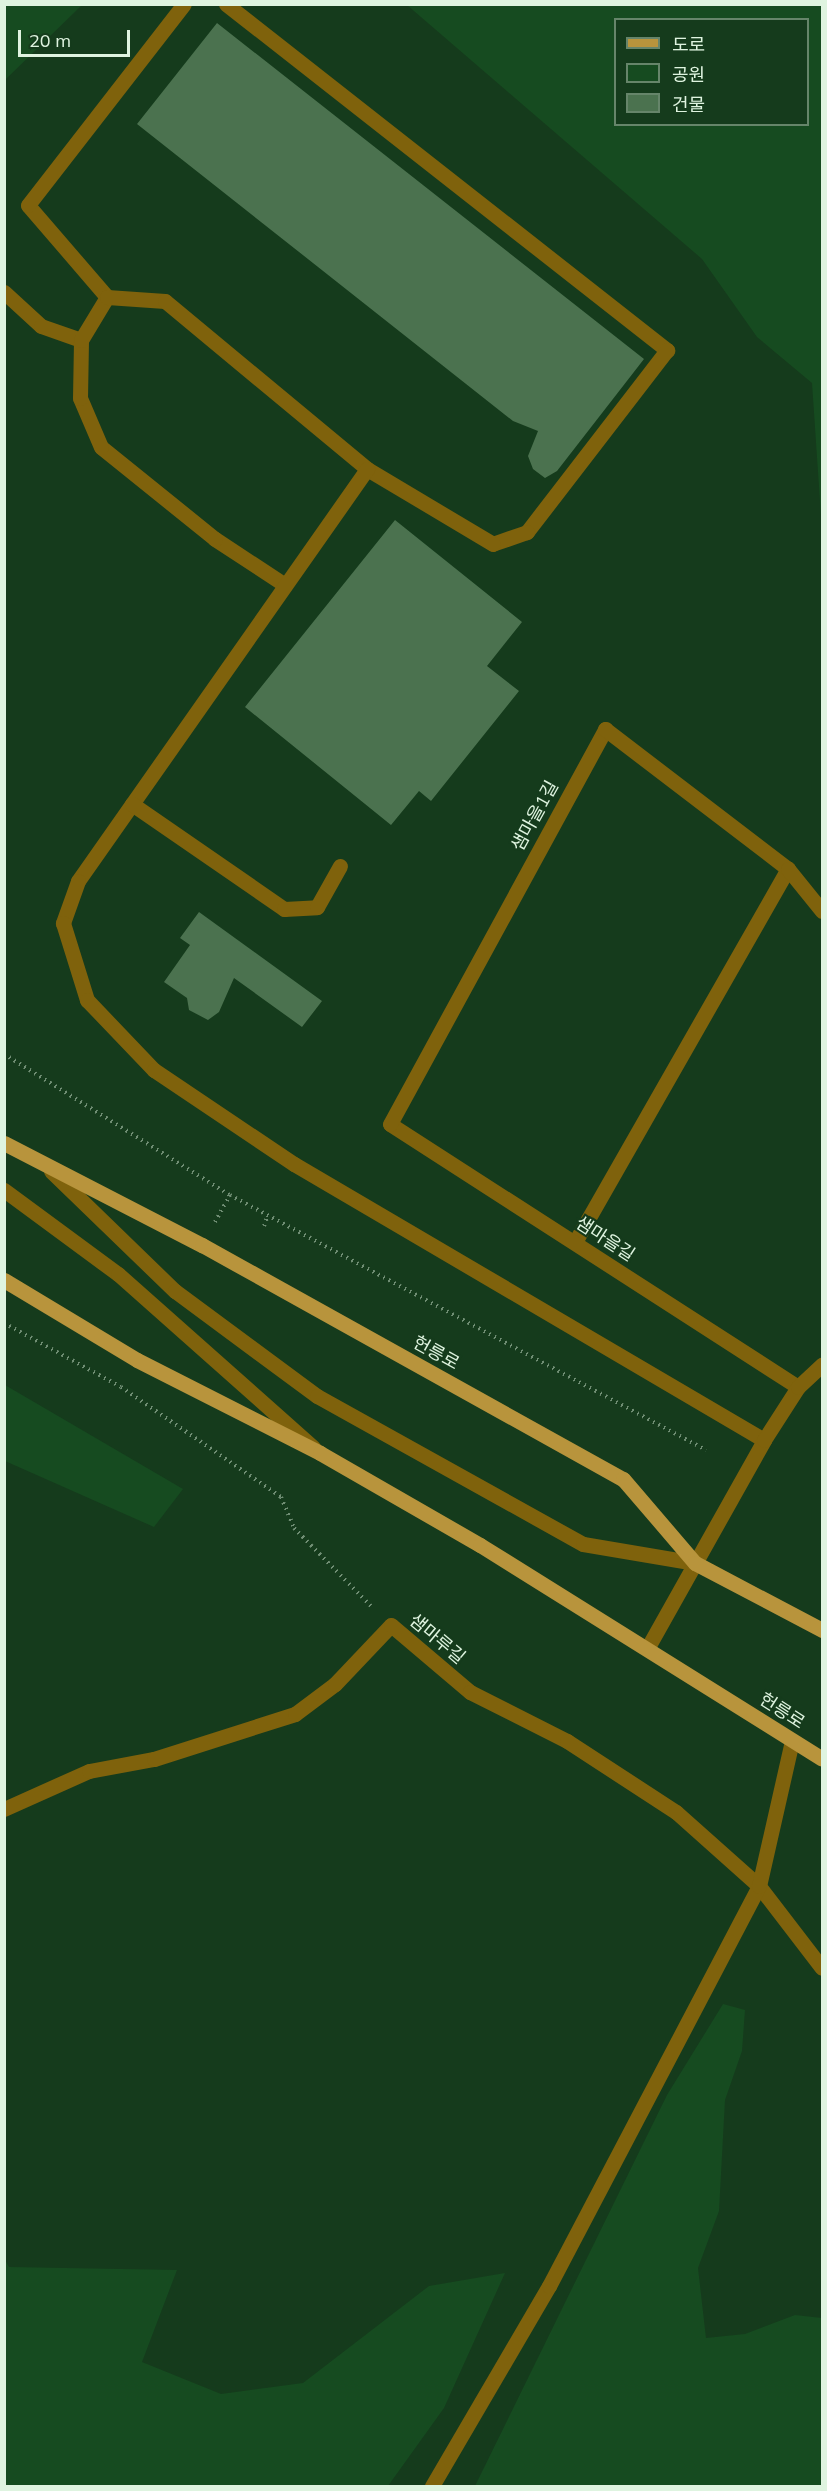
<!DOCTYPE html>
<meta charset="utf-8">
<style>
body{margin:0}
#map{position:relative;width:827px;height:2491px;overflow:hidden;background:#153b1c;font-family:Mulish,"Noto Sans KR",sans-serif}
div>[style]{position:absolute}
.green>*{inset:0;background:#164b20}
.building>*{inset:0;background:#4b724f}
.path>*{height:4px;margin-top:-2px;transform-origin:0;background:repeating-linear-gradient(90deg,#708e74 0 1.5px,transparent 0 6px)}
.minor>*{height:15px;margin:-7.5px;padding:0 7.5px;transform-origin:7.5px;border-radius:7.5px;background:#7f620c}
.major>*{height:15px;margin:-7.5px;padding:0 7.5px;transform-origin:7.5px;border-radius:7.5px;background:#b8943c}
span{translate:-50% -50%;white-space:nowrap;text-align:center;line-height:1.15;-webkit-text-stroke:4.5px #153b1c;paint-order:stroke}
.street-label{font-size:18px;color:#dff4e0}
.frame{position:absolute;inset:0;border:6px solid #dff4e0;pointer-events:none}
.legend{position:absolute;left:614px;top:18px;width:195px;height:108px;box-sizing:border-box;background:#153b1c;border:2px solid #66856a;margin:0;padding:8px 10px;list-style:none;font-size:18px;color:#dff4e0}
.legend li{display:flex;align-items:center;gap:12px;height:30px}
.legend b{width:30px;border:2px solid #66856a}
.scale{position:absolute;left:18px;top:30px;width:112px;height:27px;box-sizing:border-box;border:3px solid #dff4e0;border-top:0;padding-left:8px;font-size:18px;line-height:21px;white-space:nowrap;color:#dff4e0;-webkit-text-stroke:4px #153b1c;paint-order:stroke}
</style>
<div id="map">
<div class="green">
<div style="clip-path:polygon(5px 4px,82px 4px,82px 5px,5px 80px)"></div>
<div style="clip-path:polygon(evenodd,407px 5px,822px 5px,822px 531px,812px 383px,757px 337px,702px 259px,407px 5px,616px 20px,808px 20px,808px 124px,616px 124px,616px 20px)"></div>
<div style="clip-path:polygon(5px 1385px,183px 1489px,154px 1527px,5px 1461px)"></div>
<div style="clip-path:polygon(723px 2004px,745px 2010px,742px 2051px,725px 2100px,719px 2211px,698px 2268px,706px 2338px,745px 2334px,795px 2315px,822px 2318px,822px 2486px,475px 2486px,667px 2095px)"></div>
<div style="clip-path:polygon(5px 2260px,9px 2267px,177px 2270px,142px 2362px,221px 2394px,303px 2383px,429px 2286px,505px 2273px,444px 2408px,388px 2486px,5px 2486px)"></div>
</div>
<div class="building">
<div style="clip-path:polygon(217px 23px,644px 359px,557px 471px,545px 478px,533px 469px,528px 456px,538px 431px,513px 421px,137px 124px)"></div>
<div style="clip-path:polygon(395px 520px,522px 622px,487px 666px,519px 691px,431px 801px,419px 791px,391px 825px,245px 707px)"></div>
<div style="clip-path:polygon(199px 912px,322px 1001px,302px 1027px,234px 978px,219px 1012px,208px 1020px,189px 1010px,187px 998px,164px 982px,190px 945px,180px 938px)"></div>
</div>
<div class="path">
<div style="left:4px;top:1054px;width:266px;rotate:32deg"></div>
<div style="left:230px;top:1195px;width:540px;rotate:28.18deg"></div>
<div style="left:215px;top:1222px;width:31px;rotate:-61deg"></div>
<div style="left:264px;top:1226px;width:12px;rotate:-70deg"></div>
<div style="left:4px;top:1323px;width:133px;rotate:28.7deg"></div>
<div style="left:121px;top:1387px;width:194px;rotate:34.5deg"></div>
<div style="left:281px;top:1497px;width:34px;rotate:67deg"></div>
<div style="left:294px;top:1528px;width:110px;rotate:45.4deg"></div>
</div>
<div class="minor">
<div style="left:226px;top:4px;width:561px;rotate:38.12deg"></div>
<div style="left:667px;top:350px;width:230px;rotate:127.6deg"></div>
<div style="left:527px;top:532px;width:36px;rotate:161deg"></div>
<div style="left:493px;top:544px;width:147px;rotate:-149.2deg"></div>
<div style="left:4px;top:292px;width:50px;rotate:42.6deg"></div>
<div style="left:41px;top:326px;width:42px;rotate:19.3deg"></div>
<div style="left:107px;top:297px;width:121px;rotate:-130.7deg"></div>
<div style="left:28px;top:205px;width:254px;rotate:-52.2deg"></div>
<div style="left:285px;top:585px;width:84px;rotate:-146.7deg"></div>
<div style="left:215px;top:539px;width:146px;rotate:-141.1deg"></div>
<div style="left:101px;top:447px;width:53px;rotate:-113.2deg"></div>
<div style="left:80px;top:398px;width:58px;rotate:-89deg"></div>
<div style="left:81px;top:340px;width:50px;rotate:-58.8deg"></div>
<div style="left:107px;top:297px;width:58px;rotate:3.9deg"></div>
<div style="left:165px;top:301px;width:263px;rotate:39.7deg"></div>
<div style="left:367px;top:469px;width:503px;rotate:125.05deg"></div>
<div style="left:78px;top:881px;width:45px;rotate:109.7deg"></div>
<div style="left:63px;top:923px;width:81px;rotate:72.7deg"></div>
<div style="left:87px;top:1000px;width:97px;rotate:46.3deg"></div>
<div style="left:154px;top:1070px;width:169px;rotate:33.9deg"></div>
<div style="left:294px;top:1164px;width:545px;rotate:30.42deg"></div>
<div style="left:132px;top:804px;width:185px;rotate:34.6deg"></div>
<div style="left:284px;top:909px;width:33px;rotate:-3deg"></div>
<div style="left:317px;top:907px;width:47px;rotate:-60.7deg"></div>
<div style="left:51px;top:1171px;width:173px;rotate:44.1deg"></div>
<div style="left:175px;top:1291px;width:177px;rotate:36.5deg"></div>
<div style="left:317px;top:1396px;width:304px;rotate:29.1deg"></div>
<div style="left:583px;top:1544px;width:114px;rotate:9.6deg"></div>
<div style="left:4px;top:1190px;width:142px;rotate:36.4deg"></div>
<div style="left:118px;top:1274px;width:261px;rotate:41.6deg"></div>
<div style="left:575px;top:1242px;width:430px;rotate:-60.3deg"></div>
<div style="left:798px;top:1387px;width:485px;rotate:-147.2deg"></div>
<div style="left:390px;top:1124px;width:450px;rotate:-61.4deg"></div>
<div style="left:605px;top:729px;width:230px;rotate:37.4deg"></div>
<div style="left:788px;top:869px;width:54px;rotate:51deg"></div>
<div style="left:648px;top:1647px;width:237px;rotate:-60.7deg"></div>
<div style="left:764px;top:1440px;width:63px;rotate:-57.3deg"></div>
<div style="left:798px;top:1387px;width:33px;rotate:-43deg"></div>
<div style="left:4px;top:1809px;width:93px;rotate:-24.1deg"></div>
<div style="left:89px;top:1771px;width:66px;rotate:-10.5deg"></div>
<div style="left:154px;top:1759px;width:148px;rotate:-17.7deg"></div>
<div style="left:295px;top:1714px;width:50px;rotate:-36.9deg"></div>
<div style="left:335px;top:1684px;width:81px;rotate:-46.5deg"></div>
<div style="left:391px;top:1625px;width:104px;rotate:40.3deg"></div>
<div style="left:470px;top:1692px;width:109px;rotate:26.8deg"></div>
<div style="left:567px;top:1741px;width:130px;rotate:33.1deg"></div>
<div style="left:676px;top:1812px;width:111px;rotate:41.7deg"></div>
<div style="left:759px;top:1886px;width:103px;rotate:52.5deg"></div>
<div style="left:432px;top:2486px;width:232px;rotate:-59.7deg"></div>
<div style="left:549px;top:2286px;width:452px;rotate:-62.3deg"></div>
<div style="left:759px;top:1886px;width:149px;rotate:-77.2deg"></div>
</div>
<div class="major">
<div style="left:4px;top:1143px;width:223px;rotate:27.3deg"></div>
<div style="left:202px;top:1245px;width:482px;rotate:29.1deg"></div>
<div style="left:623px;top:1479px;width:111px;rotate:49.4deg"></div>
<div style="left:695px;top:1563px;width:144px;rotate:27.8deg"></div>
<div style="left:4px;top:1280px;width:155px;rotate:31deg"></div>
<div style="left:137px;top:1360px;width:205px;rotate:26.9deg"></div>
<div style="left:320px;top:1453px;width:185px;rotate:29.9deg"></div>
<div style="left:480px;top:1545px;width:403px;rotate:32deg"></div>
</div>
<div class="street-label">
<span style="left:535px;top:816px;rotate:-61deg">샘마을1길</span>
<span style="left:605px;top:1239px;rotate:33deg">샘마을길</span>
<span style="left:436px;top:1353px;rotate:29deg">헌릉로</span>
<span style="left:437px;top:1639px;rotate:40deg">샘마루길</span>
<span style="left:782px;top:1711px;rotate:33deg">헌릉로</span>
</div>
<div class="frame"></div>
<ul class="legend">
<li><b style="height:8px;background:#b8943c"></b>도로</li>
<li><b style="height:16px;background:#164b20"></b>공원</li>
<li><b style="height:16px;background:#4b724f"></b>건물</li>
</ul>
<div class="scale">20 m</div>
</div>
